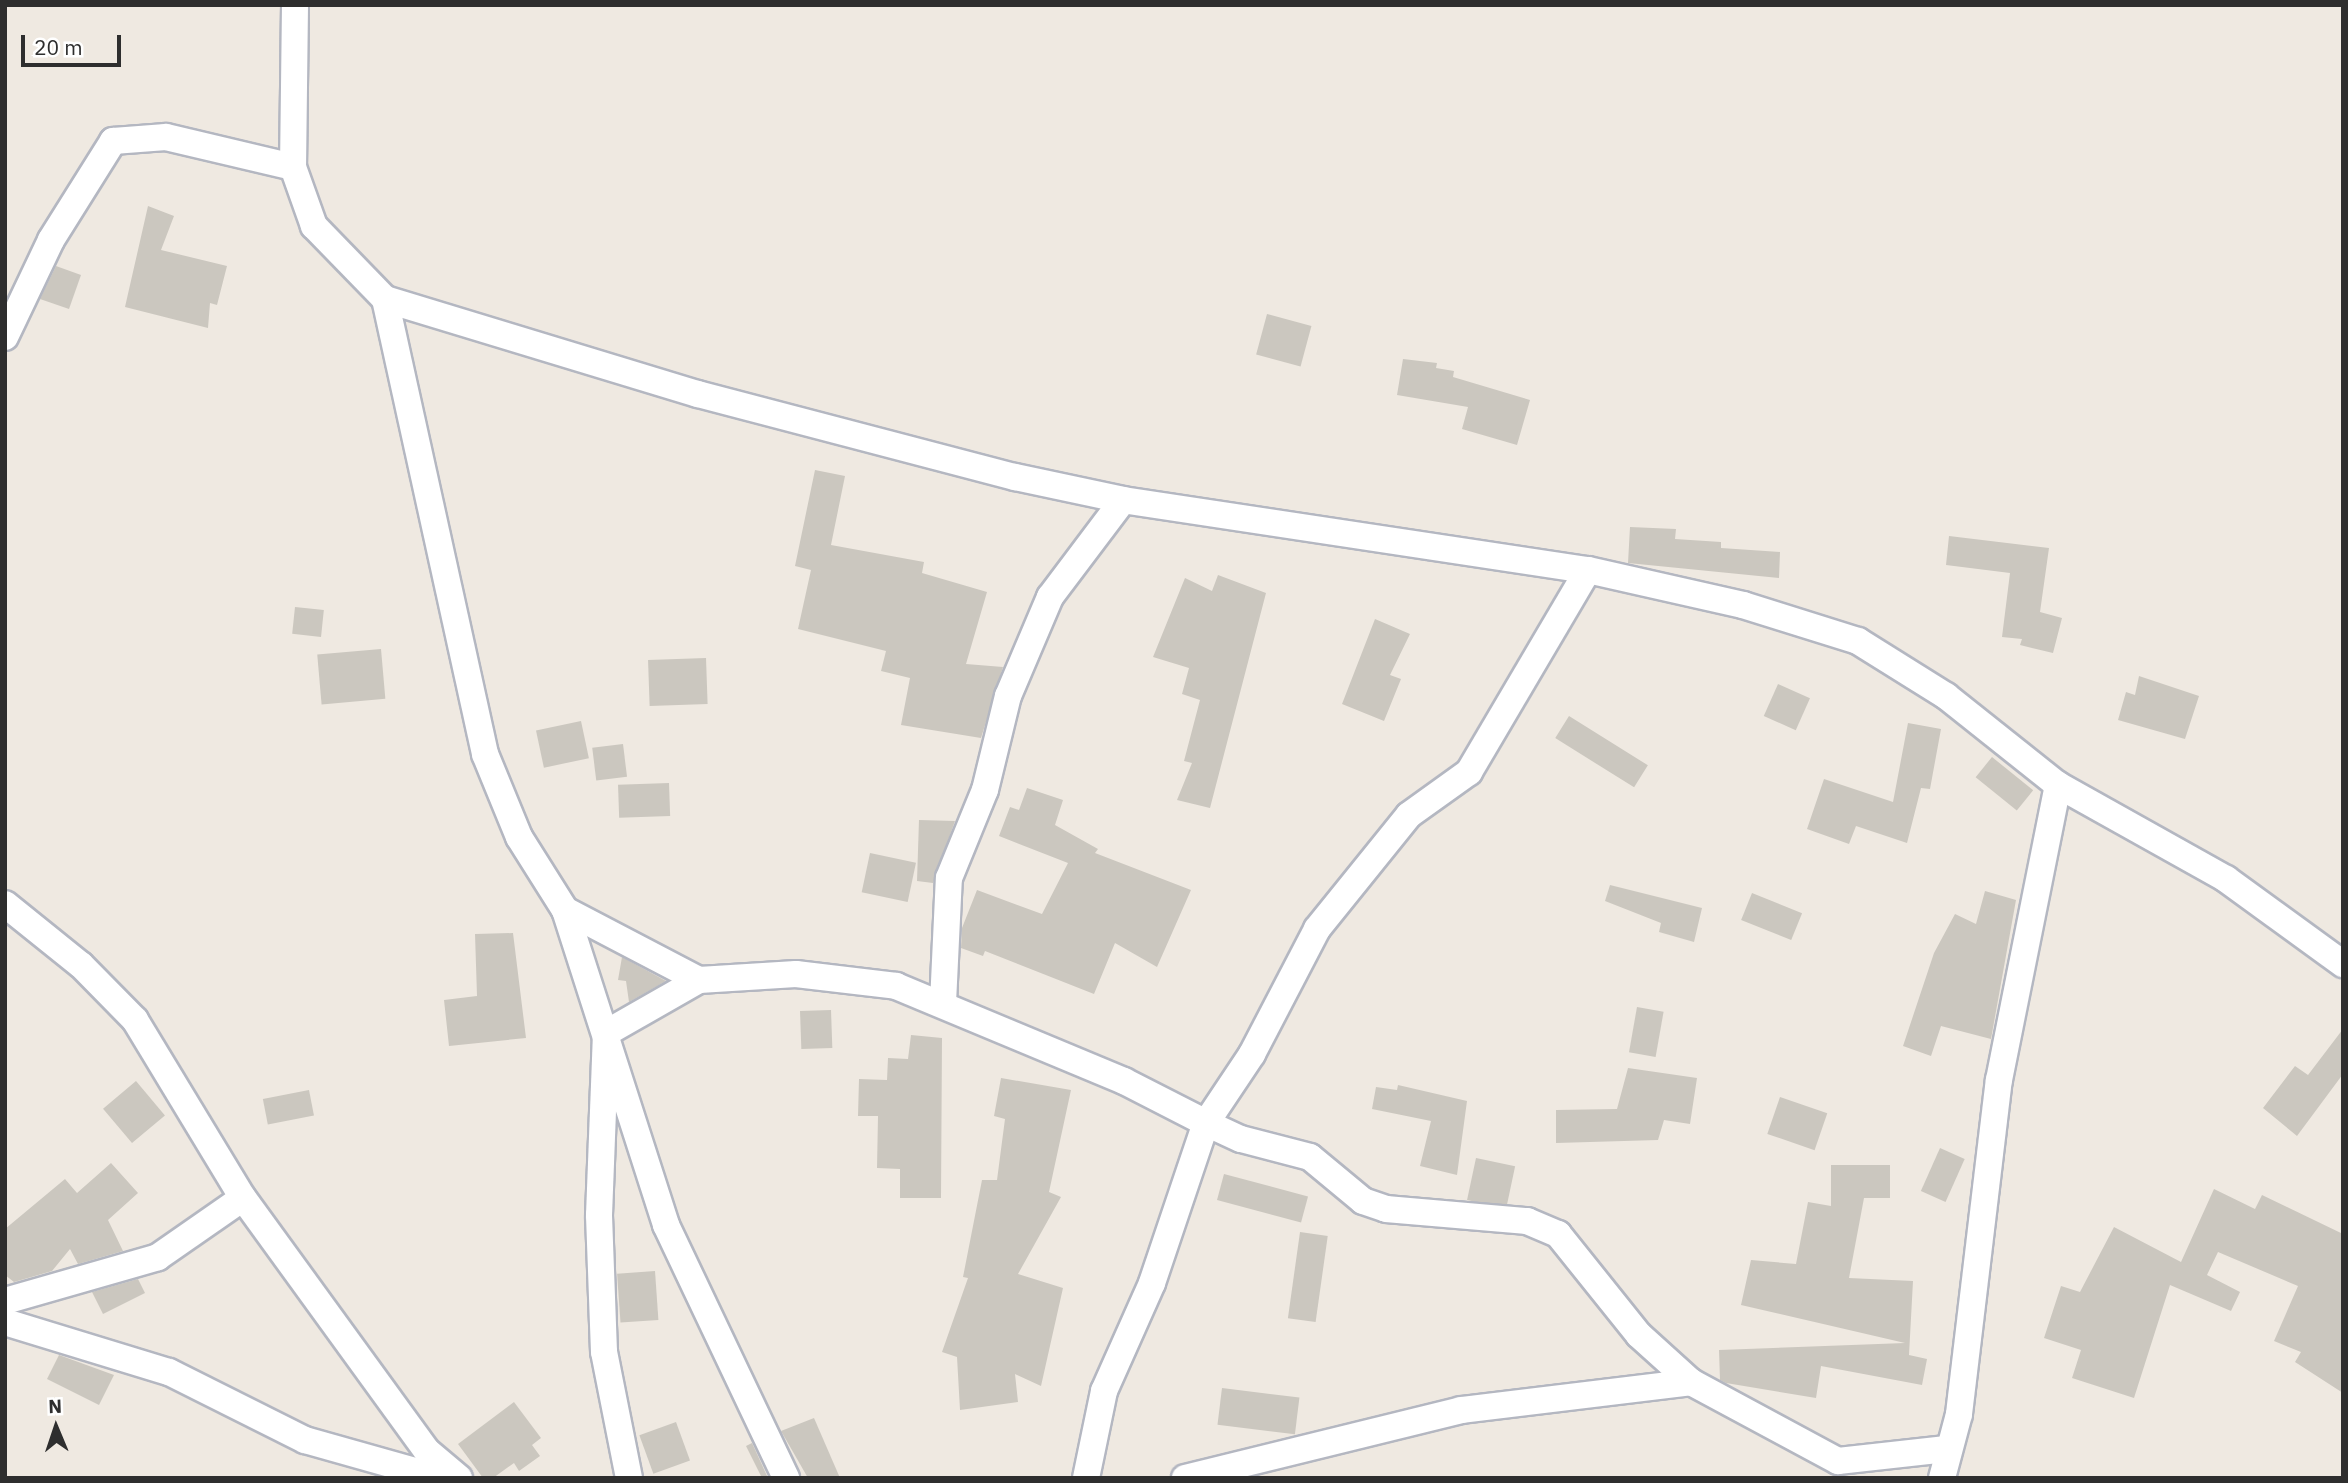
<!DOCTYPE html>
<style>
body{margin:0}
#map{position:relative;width:2348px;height:1483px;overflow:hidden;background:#efe9e1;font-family:"IBM Plex Sans",sans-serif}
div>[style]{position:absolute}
.building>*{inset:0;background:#cbc7bf;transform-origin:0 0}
.roads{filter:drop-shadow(2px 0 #b4b7c1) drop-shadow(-2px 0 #b4b7c1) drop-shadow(0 2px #b4b7c1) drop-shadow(0 -2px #b4b7c1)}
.minor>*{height:26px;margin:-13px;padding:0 13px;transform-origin:13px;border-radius:13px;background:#fff}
span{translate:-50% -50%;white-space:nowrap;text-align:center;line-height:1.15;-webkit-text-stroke:6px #fff;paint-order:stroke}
.frame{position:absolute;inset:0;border:7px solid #2e2e2e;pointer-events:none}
.north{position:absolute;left:21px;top:1392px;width:70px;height:70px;-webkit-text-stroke:5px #fff;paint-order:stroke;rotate:358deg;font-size:19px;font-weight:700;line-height:28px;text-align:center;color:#2e2e2e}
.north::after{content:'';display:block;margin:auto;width:24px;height:32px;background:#2e2e2e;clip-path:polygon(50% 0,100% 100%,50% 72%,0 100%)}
.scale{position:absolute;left:21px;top:35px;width:100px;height:32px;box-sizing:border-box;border:4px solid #2e2e2e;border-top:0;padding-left:9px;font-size:21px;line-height:24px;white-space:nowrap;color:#2e2e2e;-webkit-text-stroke:5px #fff;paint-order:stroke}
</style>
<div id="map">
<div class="building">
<div style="clip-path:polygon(148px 206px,174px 216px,161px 250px,227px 266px,217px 305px,210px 303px,208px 328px,125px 307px)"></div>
<div style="clip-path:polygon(56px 266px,81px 275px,69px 309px,40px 299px)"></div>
<div style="left:1267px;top:314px;width:46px;height:42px;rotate:15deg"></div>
<div style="clip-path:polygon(1403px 359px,1437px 363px,1436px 368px,1454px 371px,1453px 377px,1530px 400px,1517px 445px,1462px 429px,1468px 407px,1397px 395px)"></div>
<div style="clip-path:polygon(815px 470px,845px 476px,831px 545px,924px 562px,922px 573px,987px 592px,966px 664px,1003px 667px,981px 738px,901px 725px,910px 678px,881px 671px,886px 651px,798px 629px,811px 570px,795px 566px)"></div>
<div style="clip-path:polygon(1630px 527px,1676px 529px,1675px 539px,1721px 542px,1721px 548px,1780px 552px,1779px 578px,1628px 563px)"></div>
<div style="clip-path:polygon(1949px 536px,2049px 548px,2040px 612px,2062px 618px,2053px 653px,2020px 645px,2022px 639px,2002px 637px,2010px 573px,1946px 565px)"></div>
<div style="clip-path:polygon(1218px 575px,1266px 593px,1210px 808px,1177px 800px,1192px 763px,1184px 761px,1200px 700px,1182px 694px,1189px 668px,1153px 657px,1185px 578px,1212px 591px)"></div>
<div style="left:295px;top:607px;width:29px;height:27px;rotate:6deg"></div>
<div style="clip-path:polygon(1375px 619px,1410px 634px,1390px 675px,1401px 679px,1384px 721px,1342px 704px)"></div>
<div style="left:381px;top:649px;width:50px;height:64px;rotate:85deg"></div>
<div style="left:706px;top:658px;width:46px;height:58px;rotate:88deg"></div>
<div style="clip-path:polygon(2139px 676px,2199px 696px,2185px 739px,2118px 720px,2126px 692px,2135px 695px)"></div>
<div style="left:1778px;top:684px;width:35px;height:35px;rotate:24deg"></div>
<div style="left:1569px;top:716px;width:93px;height:26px;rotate:32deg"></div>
<div style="left:581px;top:721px;width:38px;height:46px;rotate:78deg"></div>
<div style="clip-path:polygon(1908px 723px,1941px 729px,1930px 789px,1921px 788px,1907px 843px,1856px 826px,1849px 844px,1807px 829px,1824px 779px,1893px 802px)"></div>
<div style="left:623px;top:744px;width:33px;height:31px;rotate:83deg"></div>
<div style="left:1992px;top:757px;width:53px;height:26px;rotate:39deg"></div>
<div style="left:669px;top:783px;width:33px;height:51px;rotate:88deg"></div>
<div style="clip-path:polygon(1027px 788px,1063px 800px,1055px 825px,1098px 849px,1095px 853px,1191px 890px,1157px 967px,1115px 943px,1094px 994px,985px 951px,983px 956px,961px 948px,962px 928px,977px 890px,1042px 914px,1068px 863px,999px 836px,1010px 807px,1019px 810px)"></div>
<div style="clip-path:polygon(919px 820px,955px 821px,933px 883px,917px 881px)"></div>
<div style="left:870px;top:853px;width:47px;height:40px;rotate:12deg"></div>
<div style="clip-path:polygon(1610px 885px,1702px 908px,1694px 942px,1659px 932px,1661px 923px,1605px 901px)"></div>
<div style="clip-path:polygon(1985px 891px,2016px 900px,1991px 1039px,1941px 1026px,1931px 1056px,1903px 1046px,1934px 953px,1955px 914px,1976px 924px)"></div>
<div style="left:1752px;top:893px;width:54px;height:29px;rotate:22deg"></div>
<div style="clip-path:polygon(513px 933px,526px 1038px,449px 1046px,444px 1000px,477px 996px,475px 934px)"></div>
<div style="clip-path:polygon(622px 957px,666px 981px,629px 1002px,626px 981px,618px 980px)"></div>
<div style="left:1637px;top:1007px;width:27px;height:46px;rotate:10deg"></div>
<div style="left:831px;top:1010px;width:38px;height:31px;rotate:88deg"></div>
<div style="clip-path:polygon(2343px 1029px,2343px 1074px,2297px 1136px,2263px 1108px,2295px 1066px,2308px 1075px)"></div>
<div style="clip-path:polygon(911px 1035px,942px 1038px,941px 1198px,900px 1198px,900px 1169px,877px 1168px,878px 1116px,858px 1116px,859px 1079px,887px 1080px,888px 1058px,908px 1059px)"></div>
<div style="clip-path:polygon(1628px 1068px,1697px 1078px,1690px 1124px,1664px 1120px,1658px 1140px,1556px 1143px,1556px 1110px,1617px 1109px)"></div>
<div style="clip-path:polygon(1001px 1078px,1071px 1090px,1049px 1192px,1061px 1197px,1018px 1274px,1063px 1288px,1041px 1386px,1015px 1374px,1018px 1402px,960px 1410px,957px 1357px,942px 1352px,968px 1278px,963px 1277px,982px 1180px,997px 1180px,1005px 1119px,994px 1116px)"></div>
<div style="left:136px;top:1081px;width:45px;height:43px;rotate:50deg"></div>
<div style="clip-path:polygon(1398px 1085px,1467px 1101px,1457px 1175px,1420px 1166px,1431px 1121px,1372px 1109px,1376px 1087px,1397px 1090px)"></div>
<div style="left:309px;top:1090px;width:26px;height:47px;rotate:79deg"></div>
<div style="left:1780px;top:1097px;width:50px;height:39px;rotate:19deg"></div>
<div style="left:1940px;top:1148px;width:27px;height:47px;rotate:24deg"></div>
<div style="left:1476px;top:1158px;width:40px;height:43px;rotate:12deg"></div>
<div style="clip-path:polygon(111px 1163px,138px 1193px,108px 1220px,123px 1251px,78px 1264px,70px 1249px,52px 1271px,14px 1282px,5px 1275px,5px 1229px,65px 1179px,77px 1193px)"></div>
<div style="clip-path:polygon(1831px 1165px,1890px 1165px,1890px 1198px,1864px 1198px,1849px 1278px,1913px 1281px,1909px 1355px,1927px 1359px,1922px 1385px,1821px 1366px,1816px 1398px,1726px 1383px,1720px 1380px,1719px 1350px,1905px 1343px,1741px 1305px,1751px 1260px,1796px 1264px,1808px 1202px,1831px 1206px)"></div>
<div style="left:1224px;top:1174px;width:87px;height:27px;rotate:15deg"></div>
<div style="clip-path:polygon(2214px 1189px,2255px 1209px,2262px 1195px,2343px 1234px,2343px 1393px,2295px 1362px,2301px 1352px,2274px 1341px,2298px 1286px,2218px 1252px,2207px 1275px,2240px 1292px,2231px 1311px,2170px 1285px,2134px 1398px,2072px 1378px,2081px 1350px,2044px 1338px,2061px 1286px,2080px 1292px,2114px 1227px,2181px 1262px)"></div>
<div style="left:1300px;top:1232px;width:28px;height:87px;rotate:8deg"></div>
<div style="left:655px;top:1271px;width:49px;height:38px;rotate:86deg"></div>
<div style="clip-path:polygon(138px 1279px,145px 1293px,103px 1314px,92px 1292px)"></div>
<div style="clip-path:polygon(59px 1355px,114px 1375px,99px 1405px,47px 1379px)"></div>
<div style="left:1222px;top:1388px;width:78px;height:37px;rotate:7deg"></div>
<div style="clip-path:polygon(514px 1402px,541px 1438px,532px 1445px,540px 1456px,519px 1471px,514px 1463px,493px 1478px,483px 1478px,458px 1444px)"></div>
<div style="clip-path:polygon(814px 1418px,840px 1478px,808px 1478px,781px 1431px)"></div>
<div style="left:676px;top:1422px;width:41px;height:39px;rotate:70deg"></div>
<div style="clip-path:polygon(752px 1443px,768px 1478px,762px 1478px,746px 1446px)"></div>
</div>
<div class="roads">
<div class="minor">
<div style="left:295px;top:5px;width:162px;rotate:90.7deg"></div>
<div style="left:293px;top:167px;width:63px;rotate:70.4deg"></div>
<div style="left:314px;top:226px;width:102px;rotate:45.8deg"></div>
<div style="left:385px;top:299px;width:466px;rotate:77.6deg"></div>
<div style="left:485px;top:754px;width:90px;rotate:67.7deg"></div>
<div style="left:519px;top:837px;width:86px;rotate:57.8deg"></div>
<div style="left:565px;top:910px;width:331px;rotate:72.2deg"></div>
<div style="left:666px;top:1225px;width:280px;rotate:64.6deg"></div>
<div style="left:385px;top:299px;width:327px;rotate:16.9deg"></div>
<div style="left:698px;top:394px;width:328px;rotate:14.7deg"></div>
<div style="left:1015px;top:477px;width:110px;rotate:12deg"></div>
<div style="left:1123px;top:500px;width:470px;rotate:8.6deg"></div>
<div style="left:1588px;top:570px;width:159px;rotate:12.7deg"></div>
<div style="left:1743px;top:605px;width:121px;rotate:17.4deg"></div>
<div style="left:1858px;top:641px;width:104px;rotate:32deg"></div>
<div style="left:1946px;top:696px;width:143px;rotate:38.5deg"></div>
<div style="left:2058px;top:785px;width:193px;rotate:29.2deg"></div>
<div style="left:2226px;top:879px;width:145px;rotate:36deg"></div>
<div style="left:5px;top:337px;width:107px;rotate:-64.6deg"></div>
<div style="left:51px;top:240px;width:117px;rotate:-57.9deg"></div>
<div style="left:113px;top:141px;width:53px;rotate:-4.3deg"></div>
<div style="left:166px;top:137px;width:130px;rotate:13.3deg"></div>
<div style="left:5px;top:904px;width:97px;rotate:38.8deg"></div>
<div style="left:81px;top:965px;width:77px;rotate:45.5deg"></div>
<div style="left:135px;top:1020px;width:208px;rotate:58.8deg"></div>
<div style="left:243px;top:1198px;width:313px;rotate:54deg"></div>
<div style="left:427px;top:1451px;width:42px;rotate:40.2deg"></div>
<div style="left:565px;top:910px;width:151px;rotate:27.6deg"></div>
<div style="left:699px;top:980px;width:97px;rotate:-3.5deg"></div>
<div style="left:796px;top:974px;width:101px;rotate:6.8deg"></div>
<div style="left:896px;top:986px;width:247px;rotate:22.6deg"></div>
<div style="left:1124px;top:1081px;width:92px;rotate:27.1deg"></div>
<div style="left:1206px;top:1123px;width:83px;rotate:-56.3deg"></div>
<div style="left:1252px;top:1054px;width:141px;rotate:-62.5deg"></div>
<div style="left:1317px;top:929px;width:146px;rotate:-51.1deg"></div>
<div style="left:1409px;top:815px;width:74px;rotate:-35.6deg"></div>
<div style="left:1469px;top:772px;width:234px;rotate:-59.5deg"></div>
<div style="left:943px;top:1003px;width:125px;rotate:-87.3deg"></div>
<div style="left:949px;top:878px;width:95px;rotate:-67.8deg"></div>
<div style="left:985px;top:790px;width:97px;rotate:-76.3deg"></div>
<div style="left:1008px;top:696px;width:108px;rotate:-67deg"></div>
<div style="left:1050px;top:597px;width:121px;rotate:-53deg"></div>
<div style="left:5px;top:1301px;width:159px;rotate:-16deg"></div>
<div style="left:158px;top:1257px;width:103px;rotate:-34.8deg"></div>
<div style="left:5px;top:1322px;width:171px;rotate:17deg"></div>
<div style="left:169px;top:1372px;width:152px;rotate:26.6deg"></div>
<div style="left:305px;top:1440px;width:140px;rotate:15.7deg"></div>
<div style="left:629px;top:1478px;width:128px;rotate:-101.2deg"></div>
<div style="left:604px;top:1352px;width:137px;rotate:-92.1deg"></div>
<div style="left:599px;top:1215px;width:182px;rotate:-87.8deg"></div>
<div style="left:606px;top:1033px;width:107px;rotate:-29.7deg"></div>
<div style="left:1086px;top:1478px;width:89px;rotate:-78.3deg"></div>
<div style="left:1104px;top:1391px;width:118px;rotate:-66deg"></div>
<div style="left:1152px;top:1283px;width:169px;rotate:-71.4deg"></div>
<div style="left:1206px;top:1123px;width:38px;rotate:25deg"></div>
<div style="left:1241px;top:1139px;width:71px;rotate:14.6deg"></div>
<div style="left:1310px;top:1157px;width:69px;rotate:39.7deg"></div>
<div style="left:1363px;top:1201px;width:24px;rotate:19deg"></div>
<div style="left:1386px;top:1209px;width:142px;rotate:4.9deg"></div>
<div style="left:1527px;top:1221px;width:34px;rotate:23deg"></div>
<div style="left:1558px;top:1234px;width:129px;rotate:51.3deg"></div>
<div style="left:1639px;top:1335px;width:70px;rotate:42.1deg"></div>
<div style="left:1691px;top:1382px;width:167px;rotate:28.3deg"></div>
<div style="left:1838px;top:1461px;width:109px;rotate:-6.3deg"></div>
<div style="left:1185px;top:1478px;width:284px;rotate:-13.8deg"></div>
<div style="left:1461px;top:1410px;width:232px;rotate:-6.9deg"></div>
<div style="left:1942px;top:1478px;width:66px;rotate:-75.1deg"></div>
<div style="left:1959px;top:1414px;width:336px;rotate:-83.2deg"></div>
<div style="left:1999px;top:1080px;width:301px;rotate:-78.7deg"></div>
</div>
</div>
<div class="frame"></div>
<div class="north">N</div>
<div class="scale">20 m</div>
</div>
